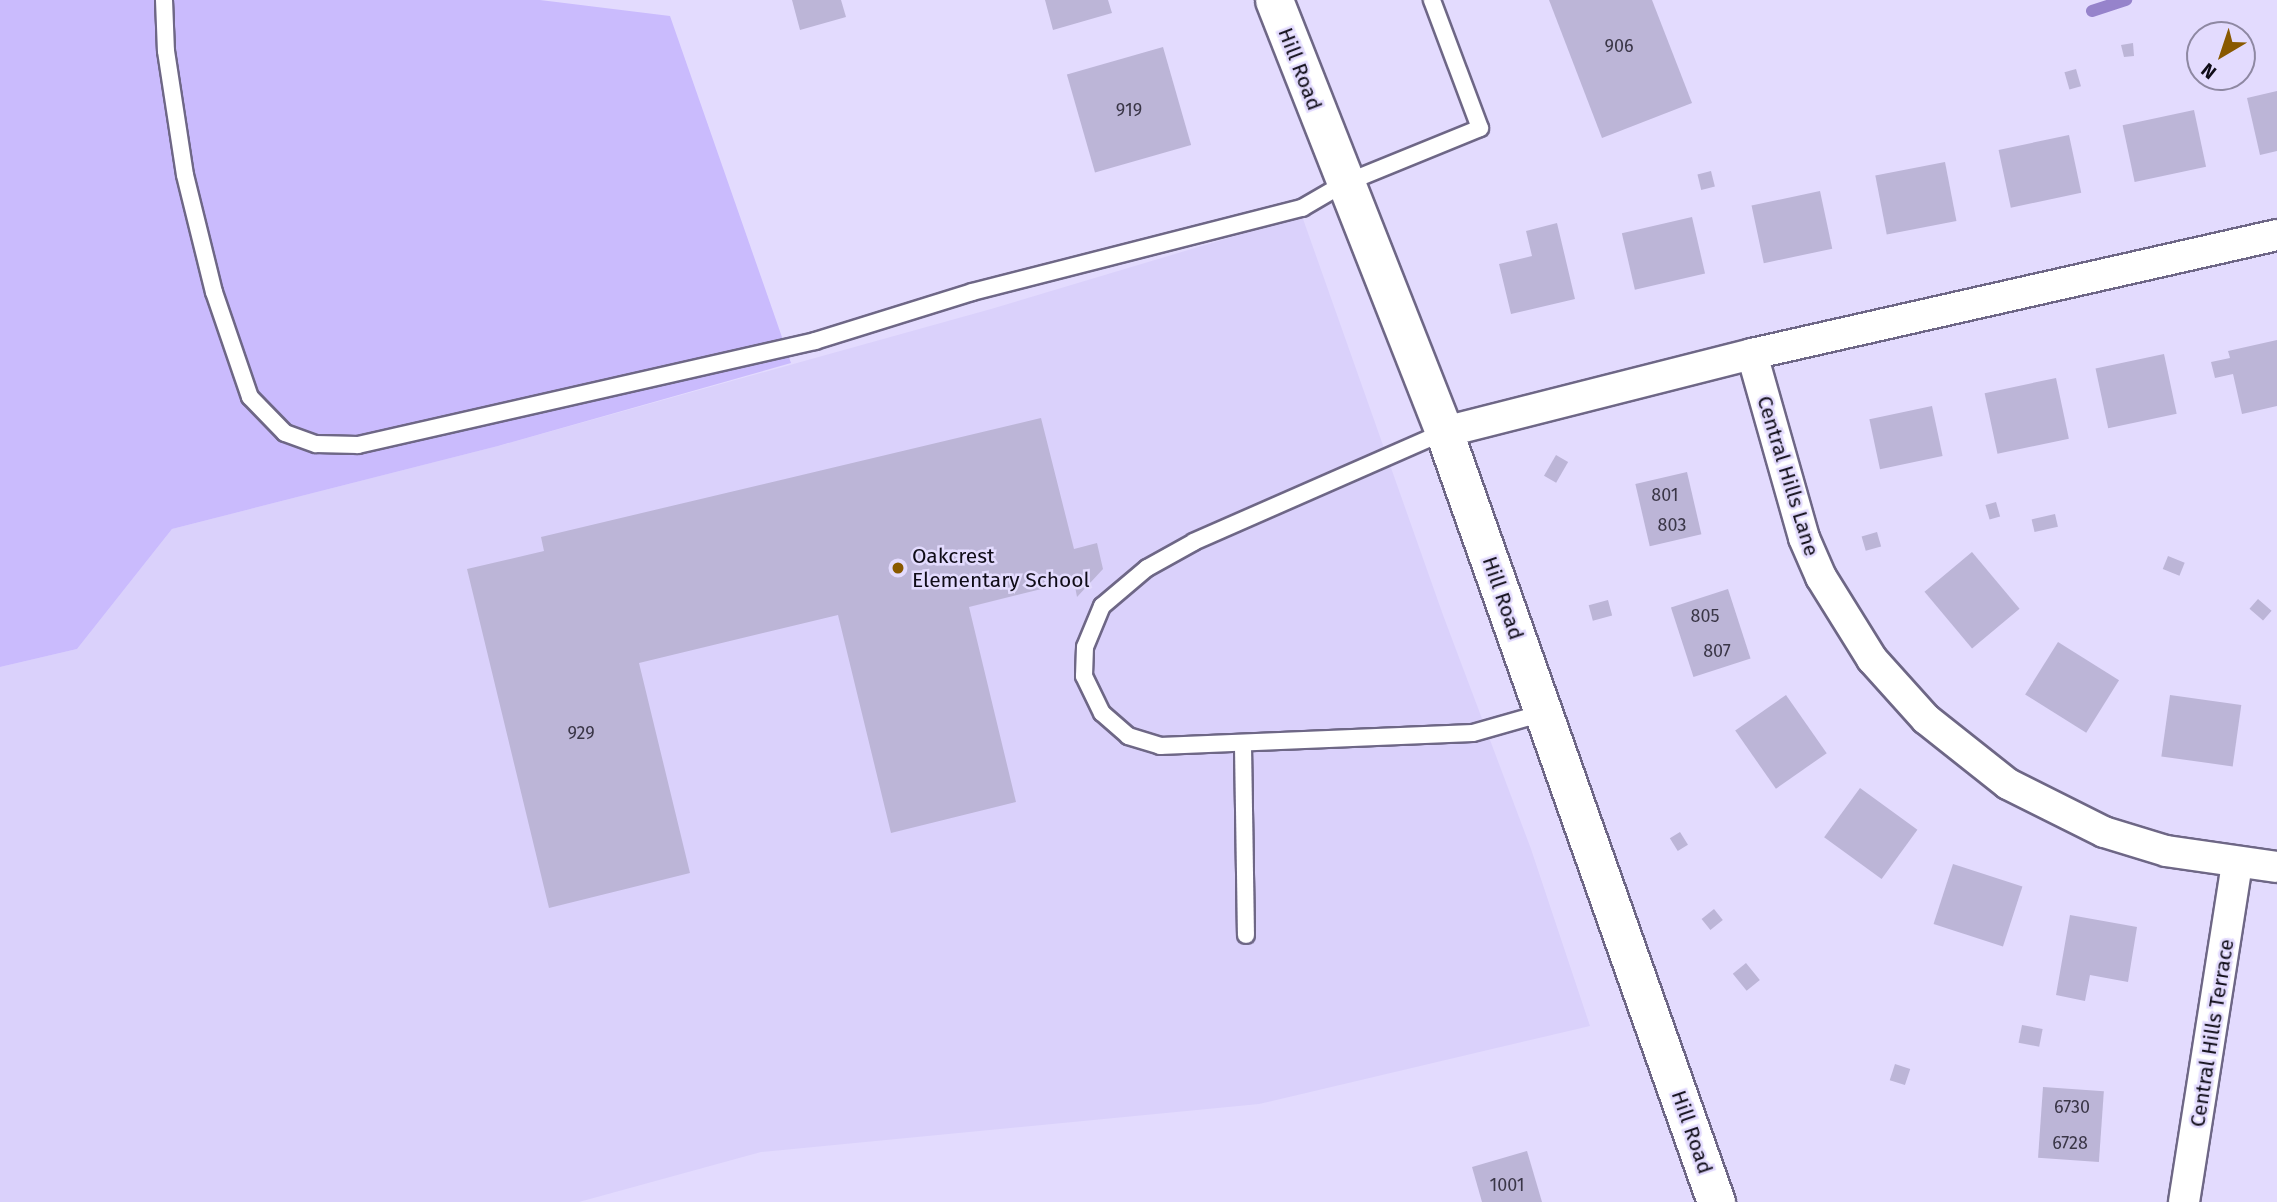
<!DOCTYPE html>
<style>
body{margin:0}
#map{position:relative;width:2277px;height:1202px;overflow:hidden;background:#e3dbfe;font-family:"Fira Sans",sans-serif}
div>[style]{position:absolute}
.built>*{inset:0;background:#dad1fb}
.green>*{inset:0;background:#cabbfd}
.stream>*{height:12px;margin:-6px;padding:0 6px;transform-origin:6px;border-radius:6px;background:#9683cb}
.building>*{inset:0;background:#bcb5d7;transform-origin:0 0}
.roads{filter:drop-shadow(2px 0 #6e6786) drop-shadow(-2px 0 #6e6786) drop-shadow(0 2px #6e6786) drop-shadow(0 -2px #6e6786)}
.service>*{height:16px;margin:-8px;padding:0 8px;transform-origin:8px;border-radius:8px;background:#fff}
.minor>*{height:30px;margin:-15px;padding:0 15px;transform-origin:15px;border-radius:15px;background:#fff}
.tertiary>*{height:37px;margin:-18.5px;padding:0 18.5px;transform-origin:18.5px;border-radius:18.5px;background:#fff}
.dots>*{width:19px;height:19px;translate:-50% -50%;box-sizing:border-box;border:4px solid #e3dbfe;border-radius:50%}
span{translate:-50% -50%;white-space:nowrap;text-align:center;line-height:1.15;-webkit-text-stroke:5px #e3dbfe;paint-order:stroke}
.number-label{font-size:18px;color:#3a3647}
.number-label span{-webkit-text-stroke-width:0}
.street-label{font-size:21px;color:#0f0c17}
.poi-label{font-size:21px;color:#0f0c17}
.left{translate:0 -50%;text-align:left}
.north{position:absolute;left:2186px;top:21px;width:70px;height:70px;box-sizing:border-box;background:#e3dbfe;border:2px solid #8e88a2;border-radius:50%;rotate:219deg;font-size:19px;font-weight:700;line-height:28px;text-align:center;color:#0f0c17}
.north::after{content:'';display:block;margin:auto;width:24px;height:32px;background:#895900;clip-path:polygon(50% 0,100% 100%,50% 72%,0 100%)}
</style>
<div id="map">
<div class="built">
<div style="clip-path:polygon(1302px 216px,1443px 615px,1531px 849px,1590px 1026px,1259px 1104px,761px 1152px,579px 1202px,0 1202px,0 667px,77px 649px,172px 529px,498px 446px,991px 309px)"></div>
</div>
<div class="green">
<div style="clip-path:polygon(0 0,540px 0,670px 16px,791px 363px,498px 446px,172px 529px,77px 649px,0 667px)"></div>
</div>
<div class="stream">
<div style="left:2092px;top:11px;width:36px;rotate:-18deg"></div>
</div>
<div class="building">
<div style="clip-path:polygon(792px 0,841px 0,846px 17px,800px 30px)"></div>
<div style="clip-path:polygon(1045px 0,1108px 0,1112px 13px,1053px 30px)"></div>
<div style="clip-path:polygon(1549px 0,1652px 0,1692px 103px,1602px 138px)"></div>
<div style="clip-path:polygon(2133px 43px,2134px 56px,2124px 57px,2121px 45px)"></div>
<div style="left:1163px;top:47px;width:102px;height:100px;rotate:74deg"></div>
<div style="left:2076px;top:69px;width:18px;height:12px;rotate:74deg"></div>
<div style="clip-path:polygon(2277px 91px,2277px 151px,2260px 155px,2247px 98px)"></div>
<div style="left:2194px;top:110px;width:58px;height:73px;rotate:78deg"></div>
<div style="left:2069px;top:135px;width:59px;height:72px;rotate:78deg"></div>
<div style="left:1945px;top:162px;width:60px;height:71px;rotate:79deg"></div>
<div style="left:1711px;top:171px;width:16px;height:14px;rotate:76deg"></div>
<div style="left:1820px;top:191px;width:59px;height:70px;rotate:78deg"></div>
<div style="left:1692px;top:217px;width:58px;height:72px;rotate:77deg"></div>
<div style="clip-path:polygon(1557px 223px,1575px 299px,1511px 314px,1499px 264px,1532px 256px,1526px 231px)"></div>
<div style="clip-path:polygon(2277px 340px,2277px 406px,2242px 414px,2233px 374px,2215px 378px,2211px 362px,2230px 358px,2228px 351px)"></div>
<div style="left:2164px;top:354px;width:61px;height:70px;rotate:78deg"></div>
<div style="left:2056px;top:378px;width:62px;height:73px;rotate:78deg"></div>
<div style="left:1932px;top:406px;width:51px;height:64px;rotate:78deg"></div>
<div style="clip-path:polygon(1041px 418px,1074px 549px,1097px 543px,1103px 569px,1077px 597px,1074px 581px,969px 607px,1016px 802px,891px 833px,838px 615px,639px 663px,690px 873px,549px 908px,467px 569px,544px 551px,541px 537px)"></div>
<div style="left:1556px;top:455px;width:14px;height:24px;rotate:30deg"></div>
<div style="left:1687px;top:472px;width:64px;height:53px;rotate:77deg"></div>
<div style="left:1996px;top:502px;width:15px;height:11px;rotate:74deg"></div>
<div style="left:2055px;top:514px;width:13px;height:24px;rotate:77deg"></div>
<div style="left:1877px;top:532px;width:15px;height:16px;rotate:74deg"></div>
<div style="left:1972px;top:552px;width:74px;height:62px;rotate:50deg"></div>
<div style="left:2168px;top:556px;width:18px;height:14px;rotate:22deg"></div>
<div style="left:1728px;top:589px;width:73px;height:60px;rotate:72deg"></div>
<div style="left:2258px;top:599px;width:18px;height:13px;rotate:41deg"></div>
<div style="left:1608px;top:600px;width:16px;height:20px;rotate:75deg"></div>
<div style="left:2058px;top:642px;width:72px;height:62px;rotate:32deg"></div>
<div style="left:1786px;top:695px;width:71px;height:62px;rotate:55deg"></div>
<div style="left:2170px;top:695px;width:72px;height:62px;rotate:8deg"></div>
<div style="left:1860px;top:788px;width:71px;height:61px;rotate:36deg"></div>
<div style="left:1680px;top:832px;width:15px;height:12px;rotate:58deg"></div>
<div style="left:1953px;top:864px;width:73px;height:63px;rotate:18deg"></div>
<div style="left:1714px;top:909px;width:14px;height:16px;rotate:51deg"></div>
<div style="clip-path:polygon(2070px 915px,2137px 927px,2128px 982px,2090px 975px,2085px 1001px,2056px 995px)"></div>
<div style="left:1746px;top:963px;width:22px;height:17px;rotate:51deg"></div>
<div style="left:2022px;top:1025px;width:21px;height:18px;rotate:11deg"></div>
<div style="left:1895px;top:1064px;width:16px;height:17px;rotate:18deg"></div>
<div style="left:2043px;top:1087px;width:61px;height:71px;rotate:4deg"></div>
<div style="clip-path:polygon(1527px 1151px,1542px 1202px,1482px 1202px,1472px 1167px)"></div>
</div>
<div class="roads">
<div class="service">
<div style="left:164px;top:0;width:51px;rotate:87.8deg"></div>
<div style="left:166px;top:51px;width:125px;rotate:81.3deg"></div>
<div style="left:185px;top:175px;width:121px;rotate:76.1deg"></div>
<div style="left:214px;top:292px;width:111px;rotate:71.1deg"></div>
<div style="left:250px;top:397px;width:50px;rotate:45.8deg"></div>
<div style="left:285px;top:433px;width:33px;rotate:20deg"></div>
<div style="left:316px;top:444px;width:42px;rotate:1.4deg"></div>
<div style="left:358px;top:445px;width:469px;rotate:-12.8deg"></div>
<div style="left:815px;top:341px;width:164px;rotate:-17.3deg"></div>
<div style="left:972px;top:292px;width:341px;rotate:-14.3deg"></div>
<div style="left:1302px;top:208px;width:48px;rotate:-30.3deg"></div>
<div style="left:1343px;top:184px;width:148px;rotate:-22.2deg"></div>
<div style="left:1480px;top:128px;width:137px;rotate:-110.6deg"></div>
<div style="left:1444px;top:432px;width:273px;rotate:156.3deg"></div>
<div style="left:1194px;top:542px;width:54px;rotate:151deg"></div>
<div style="left:1147px;top:568px;width:59px;rotate:139.8deg"></div>
<div style="left:1102px;top:606px;width:44px;rotate:112.5deg"></div>
<div style="left:1085px;top:647px;width:29px;rotate:92deg"></div>
<div style="left:1084px;top:676px;width:41px;rotate:64.1deg"></div>
<div style="left:1102px;top:713px;width:35px;rotate:41deg"></div>
<div style="left:1128px;top:736px;width:34px;rotate:17deg"></div>
<div style="left:1160px;top:746px;width:313px;rotate:-2.4deg"></div>
<div style="left:1473px;top:733px;width:73px;rotate:-15.9deg"></div>
<div style="left:1243px;top:746px;width:189px;rotate:89.1deg"></div>
</div>
<div class="minor">
<div style="left:1752px;top:354px;width:191px;rotate:74.2deg"></div>
<div style="left:1804px;top:538px;width:43px;rotate:66.4deg"></div>
<div style="left:1821px;top:577px;width:97px;rotate:58.1deg"></div>
<div style="left:1872px;top:659px;width:81px;rotate:48deg"></div>
<div style="left:1926px;top:719px;width:105px;rotate:38.4deg"></div>
<div style="left:2008px;top:784px;width:107px;rotate:26.6deg"></div>
<div style="left:2104px;top:832px;width:65px;rotate:17deg"></div>
<div style="left:2166px;top:851px;width:112px;rotate:8.2deg"></div>
<div style="left:1444px;top:432px;width:318px;rotate:-14.2deg"></div>
<div style="left:1752px;top:354px;width:538px;rotate:-12.77deg"></div>
<div style="left:2184px;top:1202px;width:343px;rotate:-81.1deg"></div>
</div>
<div class="tertiary">
<div style="left:1274px;top:0;width:464px;rotate:68.5deg"></div>
<div style="left:1444px;top:432px;width:817px;rotate:70.54deg"></div>
</div>
</div>
<div class="dots">
<div style="left:898px;top:568px;background:#895900"></div>
</div>
<div class="number-label">
<span style="left:1619px;top:46px">906</span>
<span style="left:1129px;top:110px">919</span>
<span style="left:1665px;top:495px">801</span>
<span style="left:1672px;top:525px">803</span>
<span style="left:1705px;top:616px">805</span>
<span style="left:1717px;top:651px">807</span>
<span style="left:581px;top:733px">929</span>
<span style="left:2072px;top:1107px">6730</span>
<span style="left:2070px;top:1143px">6728</span>
<span style="left:1507px;top:1185px">1001</span>
</div>
<div class="street-label">
<span style="left:1300px;top:69px;rotate:69deg">Hill Road</span>
<span style="left:1788px;top:476px;rotate:73deg">Central Hills Lane</span>
<span style="left:1503px;top:598px;rotate:71deg">Hill Road</span>
<span style="left:2212px;top:1033px;rotate:-81deg">Central Hills Terrace</span>
<span style="left:1692px;top:1132px;rotate:71deg">Hill Road</span>
</div>
<div class="poi-label">
<span class="left" style="left:912px;top:568px">Oakcrest<br>Elementary School</span>
</div>
<div class="north">N</div>
</div>
